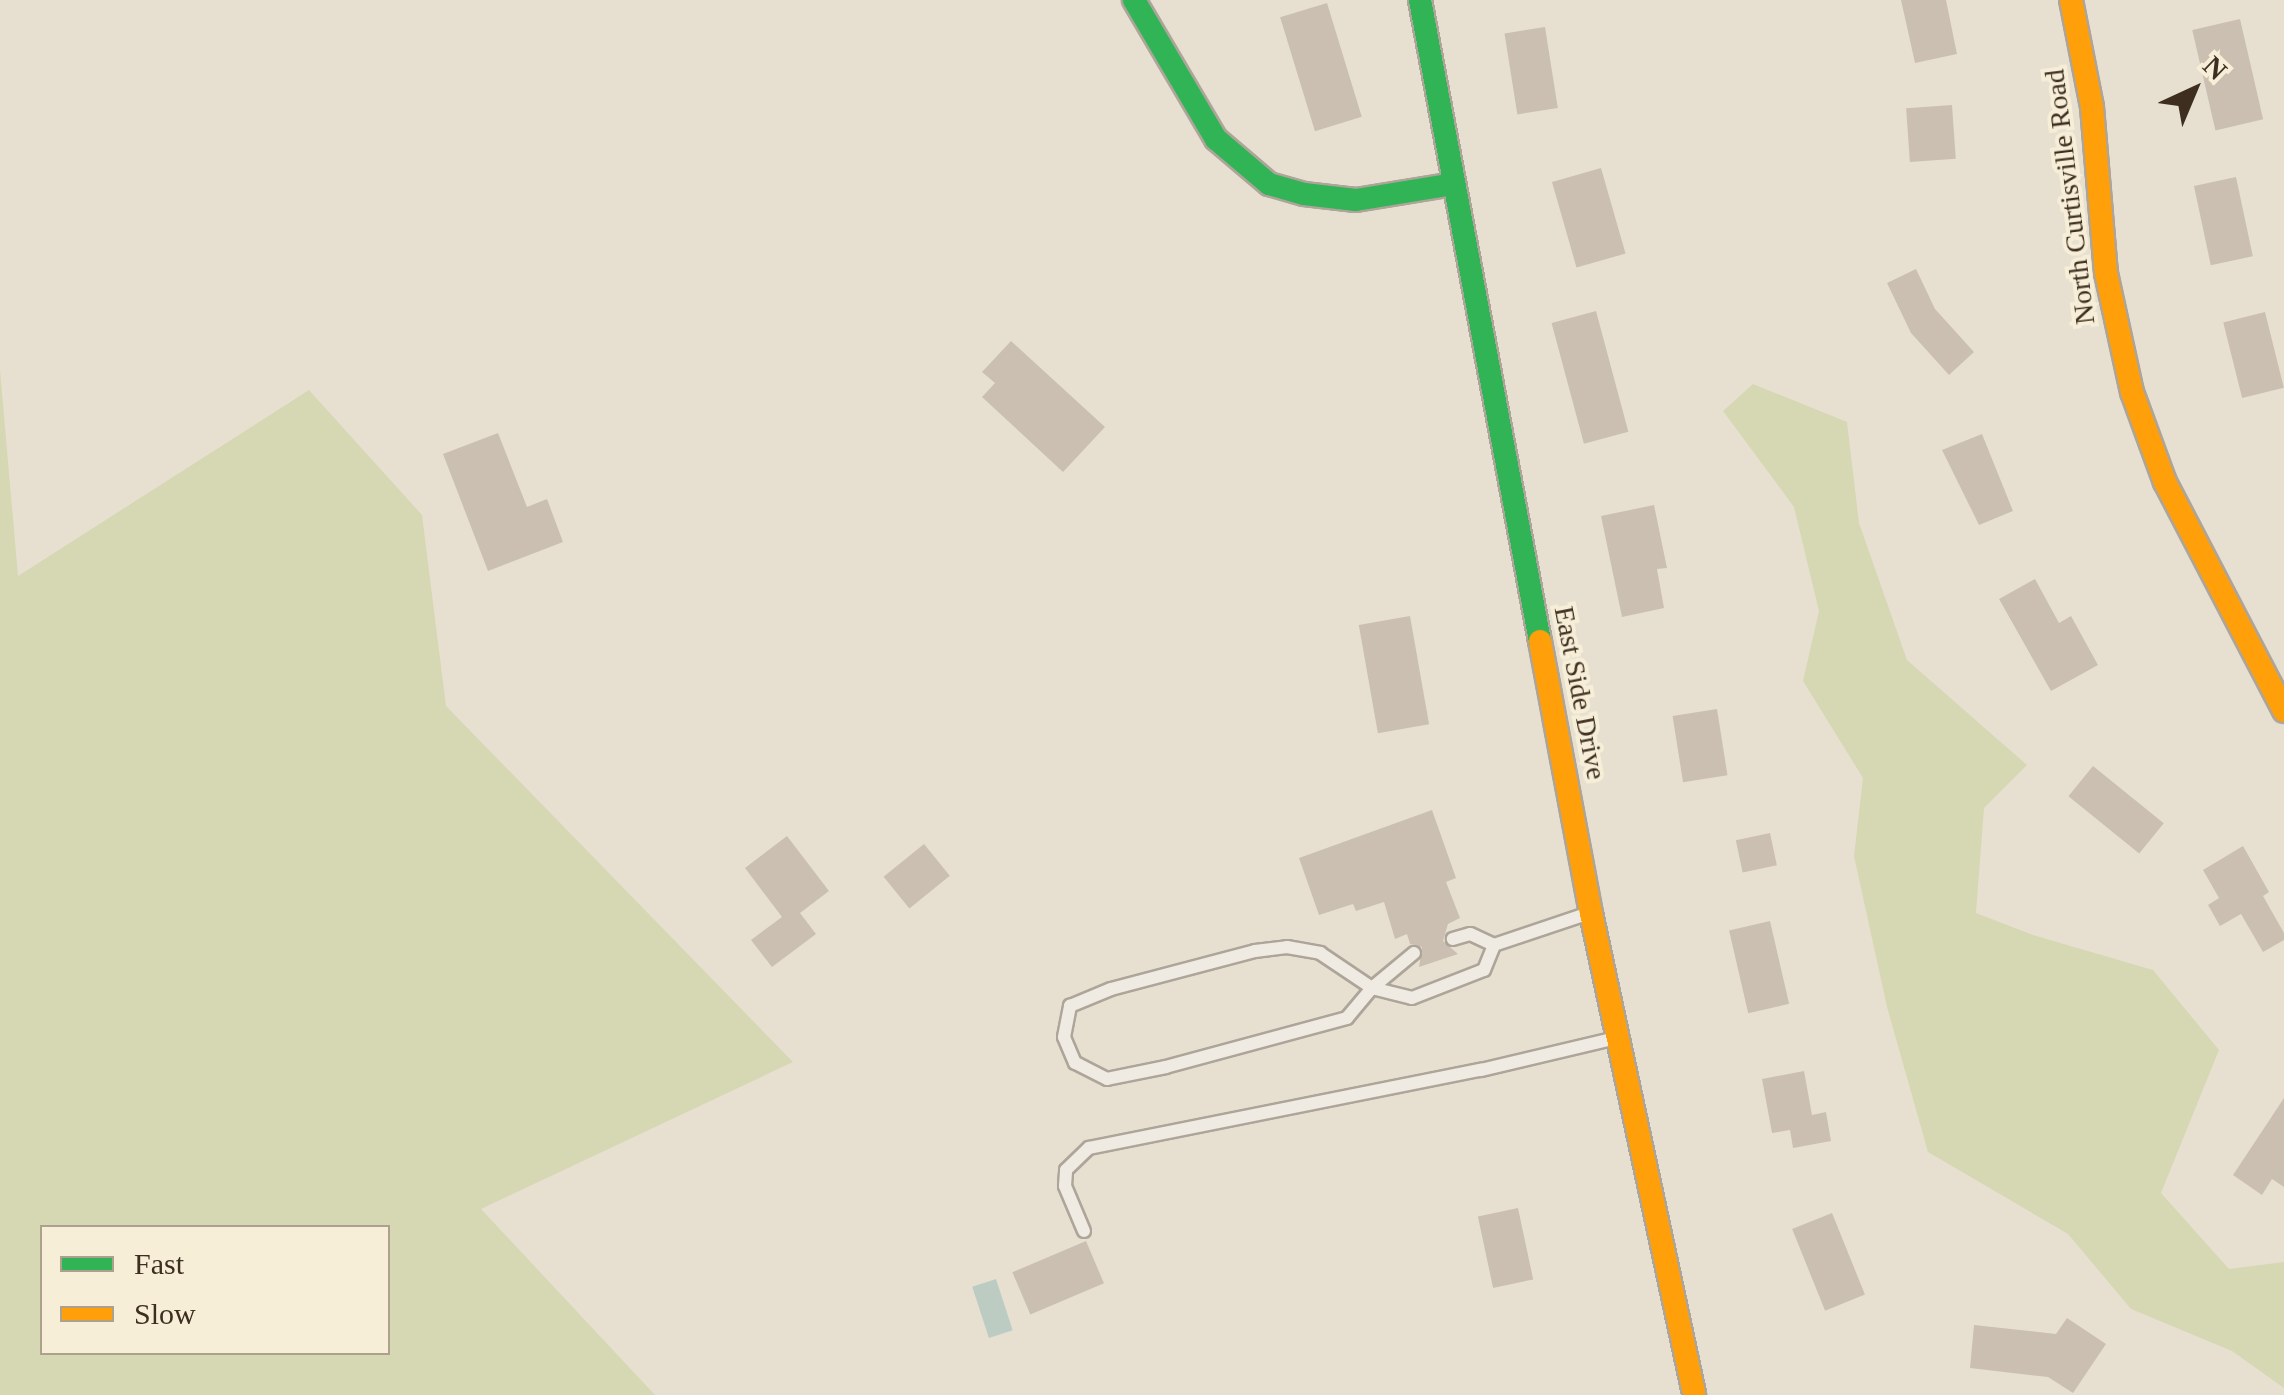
<!DOCTYPE html>
<style>
body{margin:0}
#map{position:relative;width:2284px;height:1395px;overflow:hidden;background:#e7e0d1;font-family:Georgia,serif}
div>[style]{position:absolute}
.green>*{inset:0;background:#d6d7b3}
.water>*{inset:0;background:#bcccc2;transform-origin:0 0}
.building>*{inset:0;background:#cbbfb2;transform-origin:0 0}
.roads{filter:drop-shadow(2px 0 #ada599) drop-shadow(-2px 0 #ada599) drop-shadow(0 2px #ada599) drop-shadow(0 -2px #ada599)}
.lane>*{height:12px;margin:-6px;padding:0 6px;transform-origin:6px;border-radius:6px;background:#efebe3}
.fast>*{height:22px;margin:-11px;padding:0 11px;transform-origin:11px;border-radius:11px;background:#30b455}
.slow>*{height:22px;margin:-11px;padding:0 11px;transform-origin:11px;border-radius:11px;background:#ff9f0a}
span{translate:-50% -50%;white-space:nowrap;text-align:center;line-height:1.15;-webkit-text-stroke:8px #f7eed8;paint-order:stroke}
.street-label{font-size:28px;color:#3d2e20}
.legend{position:absolute;left:40px;top:1225px;width:350px;height:130px;box-sizing:border-box;background:#f7eed8;border:2px solid #ada18e;margin:0;padding:12px 18px;list-style:none;font-size:30px;color:#3d2e20}
.legend li{display:flex;align-items:center;gap:20px;height:50px}
.legend b{width:50px;border:2px solid #ada18e}
.north{position:absolute;left:2144px;top:40px;width:100px;height:100px;-webkit-text-stroke:8px #f7eed8;paint-order:stroke;rotate:44deg;font-size:28px;font-weight:700;line-height:40px;text-align:center;color:#3d2e20}
.north::after{content:'';display:block;margin:auto;width:35px;height:45px;background:#3d2e20;clip-path:polygon(50% 0,100% 100%,50% 72%,0 100%)}
</style>
<div id="map">
<div class="green">
<div style="clip-path:polygon(evenodd,0 370px,18px 576px,309px 390px,422px 515px,446px 706px,793px 1062px,481px 1209px,655px 1395px,0 1395px,0 370px,42px 1228px,388px 1228px,388px 1352px,42px 1352px,42px 1228px)"></div>
<div style="clip-path:polygon(1753px 384px,1847px 422px,1859px 523px,1907px 660px,2027px 765px,1984px 808px,1976px 913px,2033px 935px,2153px 970px,2219px 1050px,2161px 1193px,2229px 1269px,2284px 1262px,2284px 1388px,2232px 1351px,2131px 1309px,2068px 1234px,1928px 1152px,1887px 1007px,1854px 856px,1863px 778px,1803px 681px,1819px 611px,1794px 507px,1723px 411px)"></div>
</div>
<div class="water">
<div style="left:996px;top:1279px;width:54px;height:25px;rotate:72deg"></div>
</div>
<div class="building">
<div style="clip-path:polygon(1901px 0,1946px 0,1957px 54px,1915px 63px)"></div>
<div style="left:1327px;top:3px;width:119px;height:49px;rotate:73deg"></div>
<div style="left:2240px;top:19px;width:103px;height:49px;rotate:77deg"></div>
<div style="left:1545px;top:27px;width:82px;height:41px;rotate:81deg"></div>
<div style="left:1952px;top:105px;width:54px;height:46px;rotate:86deg"></div>
<div style="left:1601px;top:168px;width:89px;height:51px;rotate:74deg"></div>
<div style="left:2236px;top:177px;width:81px;height:43px;rotate:78deg"></div>
<div style="clip-path:polygon(1916px 269px,1935px 309px,1974px 352px,1949px 375px,1911px 333px,1887px 283px)"></div>
<div style="left:1596px;top:311px;width:125px;height:46px;rotate:75deg"></div>
<div style="left:2265px;top:312px;width:78px;height:43px;rotate:76deg"></div>
<div style="clip-path:polygon(1011px 341px,1105px 427px,1063px 472px,982px 397px,995px 383px,982px 372px)"></div>
<div style="clip-path:polygon(498px 433px,527px 507px,547px 499px,563px 542px,488px 571px,443px 454px)"></div>
<div style="clip-path:polygon(1982px 434px,2013px 511px,1979px 525px,1942px 450px)"></div>
<div style="clip-path:polygon(1654px 505px,1667px 568px,1657px 569px,1664px 608px,1622px 617px,1601px 516px)"></div>
<div style="clip-path:polygon(2035px 579px,2059px 623px,2071px 616px,2098px 665px,2051px 691px,1999px 599px)"></div>
<div style="left:1410px;top:616px;width:110px;height:52px;rotate:80deg"></div>
<div style="left:1717px;top:709px;width:67px;height:45px;rotate:81deg"></div>
<div style="left:2093px;top:766px;width:91px;height:39px;rotate:39deg"></div>
<div style="clip-path:polygon(1432px 810px,1456px 878px,1446px 882px,1460px 918px,1448px 924px,1443px 941px,1458px 954px,1419px 967px,1422px 947px,1410px 944px,1407px 934px,1395px 939px,1384px 902px,1356px 911px,1353px 904px,1319px 915px,1299px 858px)"></div>
<div style="left:1770px;top:833px;width:33px;height:35px;rotate:78deg"></div>
<div style="clip-path:polygon(787px 836px,829px 891px,800px 913px,816px 934px,772px 967px,751px 940px,782px 917px,745px 868px)"></div>
<div style="left:924px;top:844px;width:41px;height:52px;rotate:51deg"></div>
<div style="clip-path:polygon(2243px 846px,2269px 892px,2263px 896px,2284px 933px,2284px 940px,2263px 952px,2241px 914px,2220px 926px,2208px 905px,2219px 898px,2203px 870px)"></div>
<div style="left:1770px;top:921px;width:85px;height:42px;rotate:77deg"></div>
<div style="clip-path:polygon(1804px 1071px,1812px 1115px,1826px 1112px,1831px 1141px,1793px 1148px,1790px 1130px,1772px 1133px,1762px 1079px)"></div>
<div style="clip-path:polygon(2284px 1098px,2284px 1187px,2272px 1179px,2262px 1195px,2233px 1175px)"></div>
<div style="left:1518px;top:1208px;width:73px;height:41px;rotate:78deg"></div>
<div style="left:1832px;top:1213px;width:88px;height:43px;rotate:68deg"></div>
<div style="left:1086px;top:1241px;width:46px;height:80px;rotate:67deg"></div>
<div style="clip-path:polygon(2067px 1318px,2106px 1344px,2073px 1393px,2048px 1377px,1970px 1368px,1974px 1325px,2056px 1334px)"></div>
</div>
<div class="roads">
<div class="lane">
<div style="left:1494px;top:945px;width:100px;rotate:-18.6deg"></div>
<div style="left:1287px;top:947px;width:34px;rotate:10deg"></div>
<div style="left:1320px;top:953px;width:63px;rotate:33.9deg"></div>
<div style="left:1372px;top:988px;width:39px;rotate:130deg"></div>
<div style="left:1347px;top:1018px;width:188px;rotate:164.9deg"></div>
<div style="left:1166px;top:1067px;width:60px;rotate:168.5deg"></div>
<div style="left:1107px;top:1079px;width:36px;rotate:-153deg"></div>
<div style="left:1075px;top:1063px;width:28px;rotate:-113deg"></div>
<div style="left:1064px;top:1037px;width:32px;rotate:-79deg"></div>
<div style="left:1070px;top:1006px;width:44px;rotate:-22.5deg"></div>
<div style="left:1111px;top:989px;width:149px;rotate:-14.8deg"></div>
<div style="left:1255px;top:951px;width:32px;rotate:-7deg"></div>
<div style="left:1414px;top:953px;width:55px;rotate:140.2deg"></div>
<div style="left:1372px;top:988px;width:41px;rotate:14deg"></div>
<div style="left:1412px;top:998px;width:77px;rotate:-21.3deg"></div>
<div style="left:1484px;top:970px;width:27px;rotate:-68deg"></div>
<div style="left:1494px;top:945px;width:26px;rotate:-155deg"></div>
<div style="left:1470px;top:934px;width:18px;rotate:164deg"></div>
<div style="left:1084px;top:1231px;width:49px;rotate:-112.9deg"></div>
<div style="left:1065px;top:1186px;width:16px;rotate:-86deg"></div>
<div style="left:1066px;top:1170px;width:32px;rotate:-44deg"></div>
<div style="left:1089px;top:1148px;width:400px;rotate:-11.3deg"></div>
<div style="left:1481px;top:1070px;width:139px;rotate:-13.3deg"></div>
</div>
<div class="fast">
<div style="left:1134px;top:0;width:161px;rotate:59.5deg"></div>
<div style="left:1216px;top:139px;width:70px;rotate:40.3deg"></div>
<div style="left:1269px;top:184px;width:36px;rotate:16deg"></div>
<div style="left:1304px;top:194px;width:52px;rotate:6.6deg"></div>
<div style="left:1356px;top:200px;width:99px;rotate:-9.3deg"></div>
<div style="left:1420px;top:0;width:652px;rotate:79.4deg"></div>
</div>
<div class="slow">
<div style="left:2071px;top:0;width:109px;rotate:78.9deg"></div>
<div style="left:2092px;top:107px;width:167px;rotate:85.2deg"></div>
<div style="left:2106px;top:273px;width:122px;rotate:77.7deg"></div>
<div style="left:2132px;top:392px;width:96px;rotate:69.9deg"></div>
<div style="left:2165px;top:482px;width:258px;rotate:62.5deg"></div>
<div style="left:1540px;top:641px;width:277px;rotate:79.4deg"></div>
<div style="left:1591px;top:913px;width:493px;rotate:77.9deg"></div>
</div>
</div>
<div class="street-label">
<span style="left:2070px;top:197px;rotate:-97deg">North Curtisville Road</span>
<span style="left:1580px;top:693px;rotate:79deg">East Side Drive</span>
</div>
<ul class="legend">
<li><b style="height:12px;background:#30b455"></b>Fast</li>
<li><b style="height:12px;background:#ff9f0a"></b>Slow</li>
</ul>
<div class="north">N</div>
</div>
